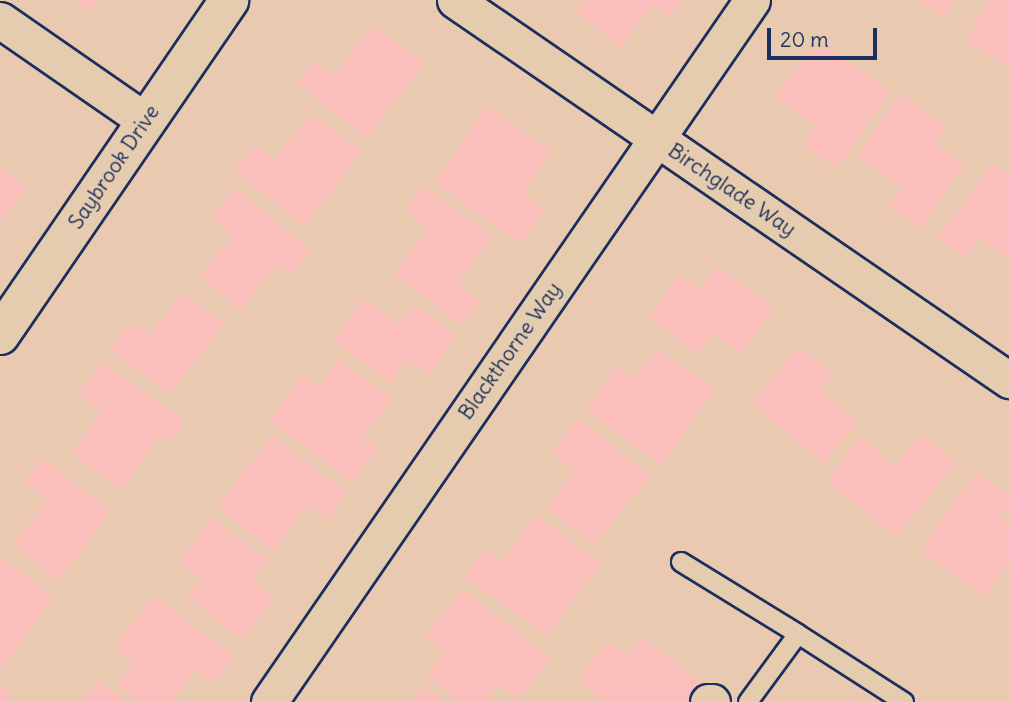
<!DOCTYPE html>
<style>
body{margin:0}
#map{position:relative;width:1009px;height:702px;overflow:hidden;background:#eac9b1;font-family:Delius,sans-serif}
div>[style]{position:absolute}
.building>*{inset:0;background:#fbbfbb}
.roads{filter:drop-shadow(2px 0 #1b2f5e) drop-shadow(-2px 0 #1b2f5e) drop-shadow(0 2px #1b2f5e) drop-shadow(0 -2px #1b2f5e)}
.lane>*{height:18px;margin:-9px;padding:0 9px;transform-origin:9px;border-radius:9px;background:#e6ccae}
.street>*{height:35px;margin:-17.5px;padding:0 17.5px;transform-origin:17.5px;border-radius:17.5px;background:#e6ccae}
.secondary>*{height:38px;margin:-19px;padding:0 19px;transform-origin:19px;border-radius:19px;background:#e6ccae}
span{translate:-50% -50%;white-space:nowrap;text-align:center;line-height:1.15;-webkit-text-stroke:6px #e6ccae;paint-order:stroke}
.street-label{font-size:21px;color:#1b2f5e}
.scale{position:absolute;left:767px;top:28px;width:110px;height:32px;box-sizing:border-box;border:4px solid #1b2f5e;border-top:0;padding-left:9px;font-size:21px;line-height:24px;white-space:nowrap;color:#1b2f5e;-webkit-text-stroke:5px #e6ccae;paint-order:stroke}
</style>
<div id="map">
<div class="building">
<div style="clip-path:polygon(76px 0,99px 0,91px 11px)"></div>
<div style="clip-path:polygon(586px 0,682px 0,670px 16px,653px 4px,621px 47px,576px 13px)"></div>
<div style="clip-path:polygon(919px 0,954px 0,944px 16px)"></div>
<div style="clip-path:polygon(989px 0,1009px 0,1009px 67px,965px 41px)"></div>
<div style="clip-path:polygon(373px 25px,424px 64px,367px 138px,296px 83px,314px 60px,334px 75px)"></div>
<div style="clip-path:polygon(818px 40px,890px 92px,836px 168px,803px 145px,816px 126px,776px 97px)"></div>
<div style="clip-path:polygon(899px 93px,946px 125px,934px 143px,964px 164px,920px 229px,889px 208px,903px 187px,857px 156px)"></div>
<div style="clip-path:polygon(488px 106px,552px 151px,522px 194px,544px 209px,520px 243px,435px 182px)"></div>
<div style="clip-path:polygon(310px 113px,361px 152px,305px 226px,235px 172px,255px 145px,274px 160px)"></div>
<div style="clip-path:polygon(991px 163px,1009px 175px,1009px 258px,979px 238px,966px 258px,938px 239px)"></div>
<div style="clip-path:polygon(0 167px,26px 187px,0 222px)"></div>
<div style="clip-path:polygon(423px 185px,493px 236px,458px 284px,481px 302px,463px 326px,394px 274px,429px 228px,405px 210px)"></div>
<div style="clip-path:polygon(236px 187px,310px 250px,291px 274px,279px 264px,240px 310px,200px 275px,233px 237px,211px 218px)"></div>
<div style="clip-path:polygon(717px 266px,774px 308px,741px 354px,713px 334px,699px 354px,648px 318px,679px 275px,700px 290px)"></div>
<div style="clip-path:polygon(183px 292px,224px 323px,170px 394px,111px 350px,132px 321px,151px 335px)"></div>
<div style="clip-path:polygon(363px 299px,399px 325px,414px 305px,457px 336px,429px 375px,408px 360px,391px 383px,333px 340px)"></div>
<div style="clip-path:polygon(799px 346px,833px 375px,821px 390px,858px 421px,823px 463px,751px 403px)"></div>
<div style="clip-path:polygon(658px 348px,715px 390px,661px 465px,585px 409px,616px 366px,635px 379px)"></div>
<div style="clip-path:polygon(339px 359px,392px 399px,362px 437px,378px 449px,353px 482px,269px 420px,302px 376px,317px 388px)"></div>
<div style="clip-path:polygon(101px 362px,184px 420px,169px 443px,159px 436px,123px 489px,72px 453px,101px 411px,78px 395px)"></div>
<div style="clip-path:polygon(578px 419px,650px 475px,594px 546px,546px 508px,575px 471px,551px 453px)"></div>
<div style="clip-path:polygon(921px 434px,956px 463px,896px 537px,826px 480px,861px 437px,895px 466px)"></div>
<div style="clip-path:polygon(272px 435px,347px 493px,327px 520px,308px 505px,273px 551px,217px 507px)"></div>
<div style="clip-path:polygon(42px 458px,111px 511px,58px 580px,13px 545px,47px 500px,24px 482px)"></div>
<div style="clip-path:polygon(976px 472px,1009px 495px,1009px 505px,1000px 518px,1009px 525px,1009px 562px,984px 597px,920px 551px)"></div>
<div style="clip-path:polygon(536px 515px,601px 563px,548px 637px,464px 577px,484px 549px,502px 561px)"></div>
<div style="clip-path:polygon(211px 518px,268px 559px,252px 580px,274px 597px,243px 640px,187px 597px,201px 578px,179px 561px)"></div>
<div style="clip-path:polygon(0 557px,54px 597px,0 670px)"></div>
<div style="clip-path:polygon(462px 589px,551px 658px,518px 700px,498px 683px,484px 702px,461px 702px,427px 676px,445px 652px,425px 637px)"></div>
<div style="clip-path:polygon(153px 596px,234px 656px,214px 683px,195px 669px,171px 702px,141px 702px,118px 685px,133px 664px,114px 650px)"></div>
<div style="clip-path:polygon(642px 637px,706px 686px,694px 702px,606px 702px,578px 680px,608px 641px,628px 656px)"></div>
<div style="clip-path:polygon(99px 680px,126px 702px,81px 702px)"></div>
<div style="clip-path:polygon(0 684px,12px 693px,5px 702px,0 702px)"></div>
<div style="clip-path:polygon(423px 685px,446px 702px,411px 702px)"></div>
</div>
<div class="roads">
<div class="lane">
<div style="left:681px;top:562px;width:137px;rotate:31.6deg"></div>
<div style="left:748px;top:702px;width:84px;rotate:-53.7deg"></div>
<div style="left:798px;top:634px;width:126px;rotate:32.7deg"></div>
</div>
<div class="street">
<div style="left:455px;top:0;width:672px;rotate:34.45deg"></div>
<div style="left:0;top:20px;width:178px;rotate:34.7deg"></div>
<div style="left:269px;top:702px;width:852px;rotate:-55.47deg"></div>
<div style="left:708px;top:702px;width:4px"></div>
</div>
<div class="secondary">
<div style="left:0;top:335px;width:406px;rotate:-55.6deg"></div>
</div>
</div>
<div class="street-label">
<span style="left:114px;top:167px;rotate:-56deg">Saybrook Drive</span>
<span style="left:732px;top:190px;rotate:34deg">Birchglade Way</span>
<span style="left:510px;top:351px;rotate:-55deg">Blackthorne Way</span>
</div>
<div class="scale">20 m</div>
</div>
